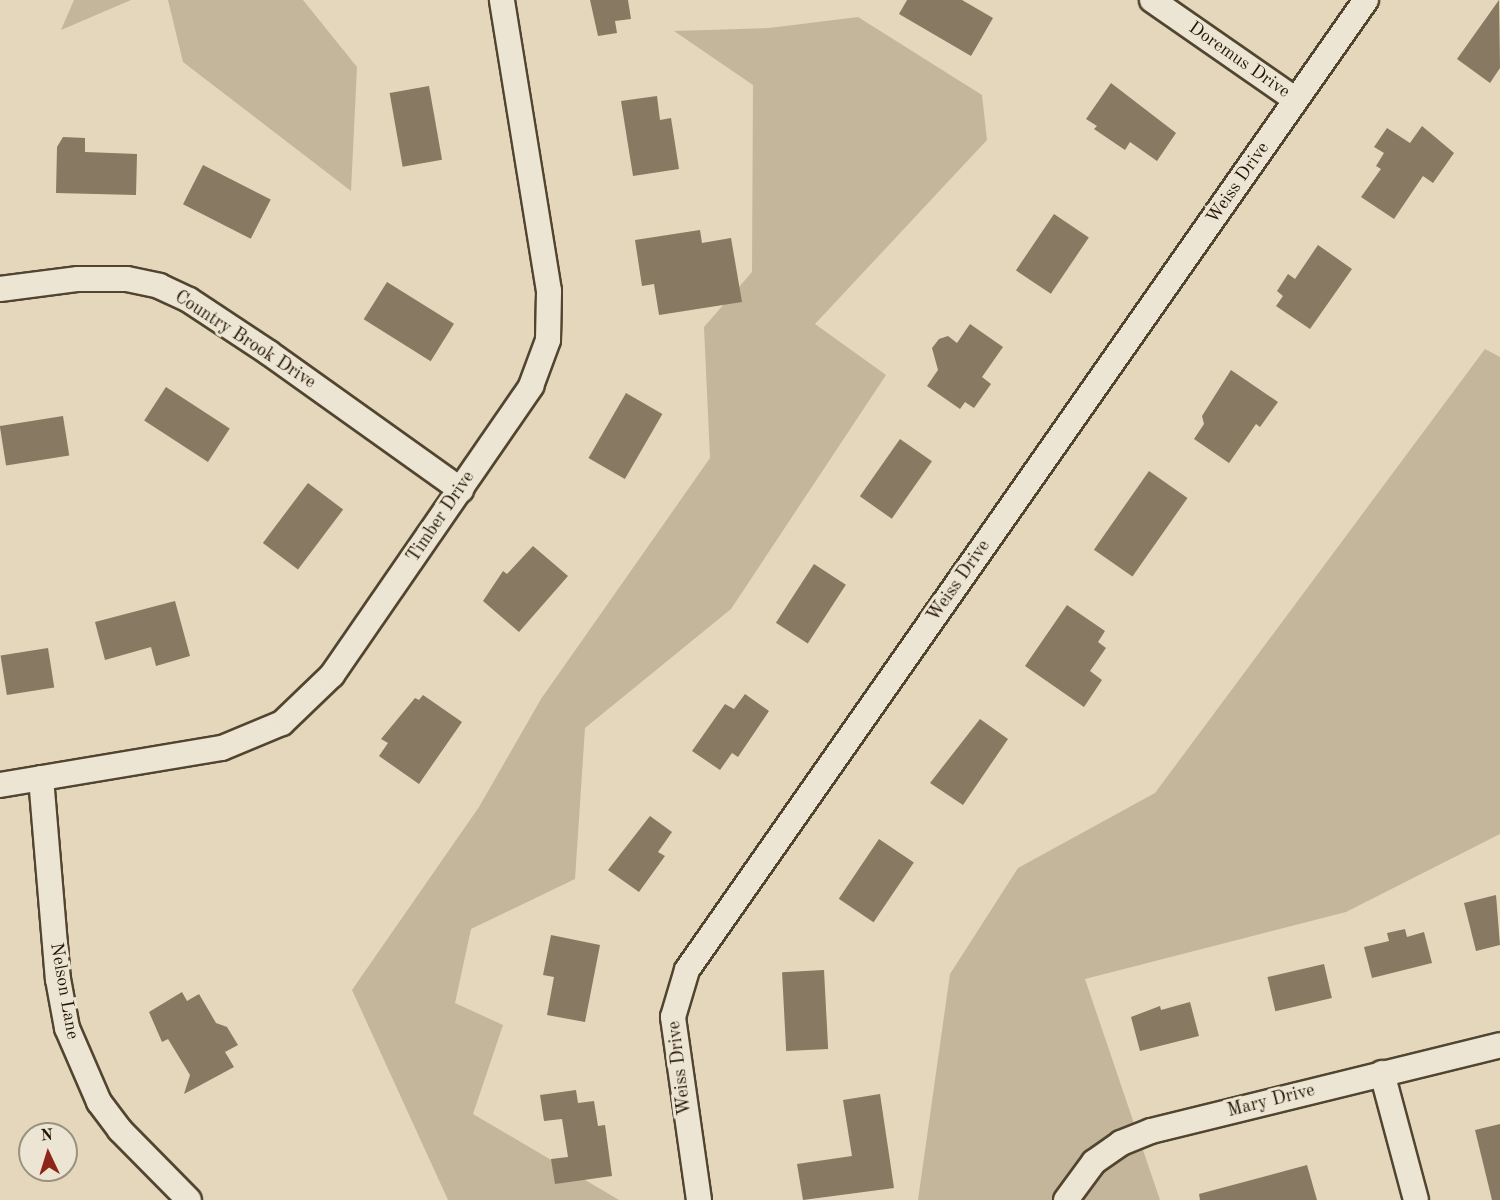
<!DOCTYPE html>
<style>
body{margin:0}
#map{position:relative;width:1500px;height:1200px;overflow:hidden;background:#e4d7bb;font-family:"Old Standard TT",serif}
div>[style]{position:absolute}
.green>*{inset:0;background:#c3b69b}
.building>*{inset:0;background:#877962;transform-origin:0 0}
.roads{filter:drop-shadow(2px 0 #524530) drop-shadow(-2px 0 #524530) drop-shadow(0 2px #524530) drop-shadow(0 -2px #524530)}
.minor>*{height:24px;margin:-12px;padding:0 12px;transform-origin:12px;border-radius:12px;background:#ede5d3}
span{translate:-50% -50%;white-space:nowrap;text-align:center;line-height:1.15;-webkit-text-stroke:6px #ede5d3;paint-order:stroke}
.street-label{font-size:18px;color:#221401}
.north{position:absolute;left:18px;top:1122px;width:60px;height:60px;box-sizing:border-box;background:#ede5d3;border:2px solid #9c917f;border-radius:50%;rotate:356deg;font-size:16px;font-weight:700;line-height:24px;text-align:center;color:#221401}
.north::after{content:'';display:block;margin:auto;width:21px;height:27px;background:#8f2418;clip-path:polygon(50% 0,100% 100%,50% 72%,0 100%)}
</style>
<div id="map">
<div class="green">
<div style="clip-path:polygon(74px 0,131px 0,61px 30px)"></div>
<div style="clip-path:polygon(168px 0,303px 0,357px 67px,351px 191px,183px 62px)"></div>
<div style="clip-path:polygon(858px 17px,982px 95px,987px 140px,815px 324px,886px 375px,731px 609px,585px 728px,575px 879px,471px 929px,455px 1003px,503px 1025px,473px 1114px,619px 1200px,448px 1200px,352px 990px,479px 807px,541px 699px,710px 458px,704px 327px,752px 272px,753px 85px,674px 31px,769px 28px)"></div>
<div style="clip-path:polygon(1485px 349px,1500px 357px,1500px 834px,1346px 912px,1085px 979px,1160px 1200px,918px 1200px,950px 974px,1018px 868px,1155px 793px)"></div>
</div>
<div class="building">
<div style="clip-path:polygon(590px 0,628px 0,631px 19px,615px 21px,617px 33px,598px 36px)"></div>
<div style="clip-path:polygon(907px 0,962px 0,993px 18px,971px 56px,899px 14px)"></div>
<div style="clip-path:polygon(1499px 0,1500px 68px,1490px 83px,1457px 59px)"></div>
<div style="clip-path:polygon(1111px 83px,1176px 133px,1157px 161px,1130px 142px,1125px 150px,1094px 129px,1097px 126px,1086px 119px)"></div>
<div style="left:429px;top:86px;width:75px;height:40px;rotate:80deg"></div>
<div style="clip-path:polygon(657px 96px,660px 120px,671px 118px,679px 169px,633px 176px,621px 101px)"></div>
<div style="clip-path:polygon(1422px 126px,1454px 153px,1433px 183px,1423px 176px,1394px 219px,1361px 197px,1381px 169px,1376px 166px,1384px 153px,1374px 147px,1387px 128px,1410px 143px)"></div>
<div style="clip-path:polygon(63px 137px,85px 138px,85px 152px,137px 154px,136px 195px,56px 193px,57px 147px)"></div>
<div style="left:203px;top:165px;width:76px;height:44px;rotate:27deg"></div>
<div style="left:1054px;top:214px;width:42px;height:68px;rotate:34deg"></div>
<div style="clip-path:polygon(700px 230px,702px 243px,731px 238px,742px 302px,659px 315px,654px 284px,642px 286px,635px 240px)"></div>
<div style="clip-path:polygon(1318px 245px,1352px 269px,1310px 329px,1276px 306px,1283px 296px,1277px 291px,1288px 274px,1295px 279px)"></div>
<div style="left:387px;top:282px;width:79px;height:44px;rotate:32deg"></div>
<div style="clip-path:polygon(970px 324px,1003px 347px,982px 377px,991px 384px,974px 408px,965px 402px,960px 409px,927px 386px,938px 370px,932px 348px,939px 339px,948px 336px,957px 343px)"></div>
<div style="clip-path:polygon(1231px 370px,1278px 402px,1260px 427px,1256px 424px,1229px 463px,1194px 439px,1204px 424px,1202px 416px)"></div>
<div style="left:166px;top:387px;width:76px;height:40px;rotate:33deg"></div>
<div style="left:626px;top:393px;width:42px;height:75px;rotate:30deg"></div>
<div style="left:63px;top:416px;width:40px;height:64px;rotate:81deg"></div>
<div style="left:900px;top:439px;width:39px;height:70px;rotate:35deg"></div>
<div style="left:1149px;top:471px;width:47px;height:96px;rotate:35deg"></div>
<div style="left:308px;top:483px;width:44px;height:75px;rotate:37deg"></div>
<div style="clip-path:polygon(533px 546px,568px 576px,519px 632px,483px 601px,503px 571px,507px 574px)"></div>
<div style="left:814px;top:564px;width:38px;height:70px;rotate:33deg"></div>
<div style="clip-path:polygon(175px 601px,190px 656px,156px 666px,151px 647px,105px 660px,95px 622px)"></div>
<div style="clip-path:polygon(1067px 605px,1105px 631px,1098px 642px,1106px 648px,1090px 671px,1102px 680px,1084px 707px,1025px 666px)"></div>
<div style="left:48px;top:648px;width:40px;height:48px;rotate:81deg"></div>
<div style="clip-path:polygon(745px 694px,769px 711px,738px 757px,732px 753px,720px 770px,692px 751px,725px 704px,734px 709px)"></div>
<div style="clip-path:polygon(423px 695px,462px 722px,419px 784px,379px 756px,388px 743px,381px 739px,415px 698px,419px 700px)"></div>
<div style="clip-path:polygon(980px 719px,1008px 739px,963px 805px,930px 783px)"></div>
<div style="clip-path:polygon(650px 816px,672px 832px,658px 852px,665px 856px,639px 892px,608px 870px)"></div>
<div style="left:879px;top:839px;width:42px;height:72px;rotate:34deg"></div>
<div style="clip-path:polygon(1496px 895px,1500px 945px,1476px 951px,1464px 903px)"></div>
<div style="clip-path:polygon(1405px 929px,1407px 937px,1424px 932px,1432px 963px,1372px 978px,1364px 947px,1389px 941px,1387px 933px)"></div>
<div style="clip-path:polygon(551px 935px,600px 945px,585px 1022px,547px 1015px,554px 977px,543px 975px)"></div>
<div style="left:1324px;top:964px;width:35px;height:58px;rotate:77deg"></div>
<div style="left:824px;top:970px;width:79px;height:42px;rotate:87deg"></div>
<div style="clip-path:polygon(182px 992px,187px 1001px,199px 994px,216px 1023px,227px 1027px,238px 1045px,225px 1052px,234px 1067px,184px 1094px,190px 1075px,168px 1039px,162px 1042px,149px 1012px)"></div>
<div style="clip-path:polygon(1190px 1002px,1199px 1036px,1140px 1051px,1131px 1017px,1160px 1006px,1161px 1010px)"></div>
<div style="clip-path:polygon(576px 1090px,578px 1103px,594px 1101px,598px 1126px,605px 1125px,612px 1176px,555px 1184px,551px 1159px,568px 1157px,562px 1119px,544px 1121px,540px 1095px)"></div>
<div style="clip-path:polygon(880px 1094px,894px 1188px,803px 1200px,797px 1164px,852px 1156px,843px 1100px)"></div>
<div style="clip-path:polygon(1500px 1124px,1500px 1200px,1492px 1200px,1475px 1130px)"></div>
<div style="clip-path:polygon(1307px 1165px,1317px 1200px,1200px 1200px,1199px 1194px)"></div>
</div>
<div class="roads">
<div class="minor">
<div style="left:1152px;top:0;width:175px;rotate:34.8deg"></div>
<div style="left:0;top:289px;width:79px;rotate:-7.3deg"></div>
<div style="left:78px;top:279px;width:49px"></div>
<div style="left:127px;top:279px;width:33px;rotate:12deg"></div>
<div style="left:159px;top:286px;width:33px;rotate:25deg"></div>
<div style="left:189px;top:300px;width:96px;rotate:33.5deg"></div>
<div style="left:269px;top:353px;width:236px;rotate:35.5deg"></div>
<div style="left:41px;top:778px;width:202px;rotate:85.2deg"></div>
<div style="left:58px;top:979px;width:50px;rotate:79.6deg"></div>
<div style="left:67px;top:1028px;width:81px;rotate:66.6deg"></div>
<div style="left:99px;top:1102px;width:35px;rotate:53deg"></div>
<div style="left:120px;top:1130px;width:98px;rotate:45.4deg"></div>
<div style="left:0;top:785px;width:225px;rotate:-9.5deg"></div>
<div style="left:222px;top:748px;width:65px;rotate:-22.6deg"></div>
<div style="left:282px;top:723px;width:69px;rotate:-43.8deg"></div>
<div style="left:332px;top:675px;width:351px;rotate:-55.4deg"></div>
<div style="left:531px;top:386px;width:49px;rotate:-69.7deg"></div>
<div style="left:548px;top:340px;width:49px;rotate:-88.8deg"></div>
<div style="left:549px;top:291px;width:295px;rotate:-99.2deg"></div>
<div style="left:1382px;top:1073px;width:131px;rotate:75deg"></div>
<div style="left:699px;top:1200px;width:185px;rotate:-98.1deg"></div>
<div style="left:673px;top:1017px;width:49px;rotate:-73.4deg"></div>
<div style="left:687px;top:970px;width:1184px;rotate:-55.01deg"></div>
<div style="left:1066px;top:1200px;width:47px;rotate:-53.6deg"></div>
<div style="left:1094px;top:1162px;width:33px;rotate:-35deg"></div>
<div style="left:1121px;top:1143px;width:32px;rotate:-22deg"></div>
<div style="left:1151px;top:1131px;width:359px;rotate:-13.8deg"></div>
</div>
</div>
<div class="street-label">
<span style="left:1239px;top:60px;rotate:35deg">Doremus Drive</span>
<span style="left:1238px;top:183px;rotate:-55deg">Weiss Drive</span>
<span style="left:245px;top:340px;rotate:33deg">Country Brook Drive</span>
<span style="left:441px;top:517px;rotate:-56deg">Timber Drive</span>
<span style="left:959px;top:581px;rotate:-55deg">Weiss Drive</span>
<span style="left:64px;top:991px;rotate:80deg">Nelson Lane</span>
<span style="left:680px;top:1068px;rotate:-97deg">Weiss Drive</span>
<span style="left:1271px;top:1101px;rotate:-14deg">Mary Drive</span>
</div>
<div class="north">N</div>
</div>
